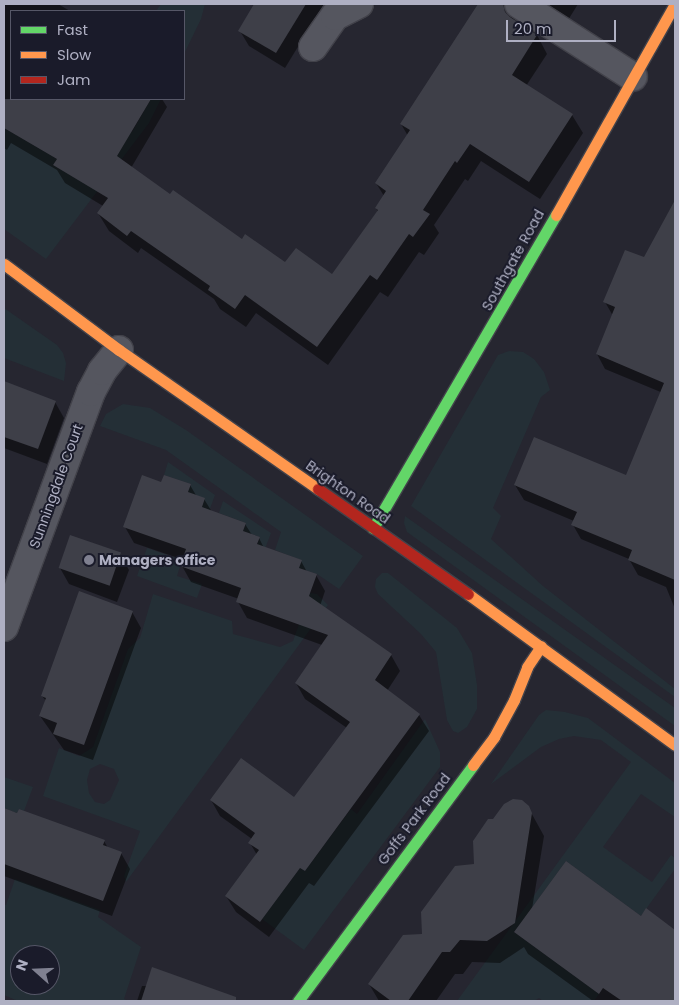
<!DOCTYPE html>
<style>
body{margin:0}
#map{position:relative;width:679px;height:1005px;overflow:hidden;background:#262630;font-family:Poppins,sans-serif}
div>[style]{position:absolute}
.green>*{inset:0;background:#242f36}
.shadow>*{inset:0;background:#0007}
.building>*{inset:0;background:#3e3f48;transform-origin:0 0}
.roads{filter:drop-shadow(1px 0 #42424a) drop-shadow(-1px 0 #42424a) drop-shadow(0 1px #42424a) drop-shadow(0 -1px #42424a)}
.street>*{height:28px;margin:-14px;padding:0 14px;transform-origin:14px;border-radius:14px;background:#55565f}
.fast>*{height:11px;margin:-5.5px;padding:0 5.5px;transform-origin:5.5px;border-radius:5.5px;background:#63d668}
.slow>*{height:11px;margin:-5.5px;padding:0 5.5px;transform-origin:5.5px;border-radius:5.5px;background:#ff974d}
.jam>*{height:11px;margin:-5.5px;padding:0 5.5px;transform-origin:5.5px;border-radius:5.5px;background:#b3261e}
.dots>*{width:14px;height:14px;translate:-50% -50%;box-sizing:border-box;border:2px solid #1a1b2a;border-radius:50%}
span{translate:-50% -50%;white-space:nowrap;text-align:center;line-height:1.15;-webkit-text-stroke:4px #1a1b2a;paint-order:stroke}
.street-label{font-size:14px;color:#afb0c3}
.poi-label{font-size:14px;color:#afb0c3;font-weight:700}
.left{translate:0 -50%;text-align:left}
.frame{position:absolute;inset:0;border:5px solid #afb0c3;pointer-events:none}
.legend{position:absolute;left:10px;top:10px;width:175px;height:90px;box-sizing:border-box;background:#1a1b2a;border:1px solid #565767;margin:0;padding:6px 9px;list-style:none;font-size:15px;color:#afb0c3}
.legend li{display:flex;align-items:center;gap:10px;height:25px}
.legend b{width:25px;border:1px solid #565767}
.north{position:absolute;left:10px;top:945px;width:50px;height:50px;box-sizing:border-box;background:#1a1b2a;border:1px solid #565767;border-radius:50%;rotate:290deg;font-size:14px;font-weight:700;line-height:20px;text-align:center;color:#afb0c3}
.north::after{content:'';display:block;margin:auto;width:18px;height:22px;background:#7f8090;clip-path:polygon(50% 0,100% 100%,50% 72%,0 100%)}
.scale{position:absolute;left:506px;top:20px;width:110px;height:22px;box-sizing:border-box;border:2px solid #afb0c3;border-top:0;padding-left:6px;font-size:15px;line-height:18px;white-space:nowrap;color:#afb0c3;-webkit-text-stroke:4px #1a1b2a;paint-order:stroke}
</style>
<div id="map">
<div class="green">
<div style="clip-path:polygon(161px 4px,205px 4px,201px 19px,184px 54px,184px 11px,156px 11px)"></div>
<div style="clip-path:polygon(151px 99px,161px 99px,149px 123px,46px 259px,4px 229px,4px 128px,57px 159px,53px 165px,87px 185px,122px 126px,132px 132px)"></div>
<div style="clip-path:polygon(4px 308px,57px 345px,63px 353px,66px 363px,64px 381px,4px 358px)"></div>
<div style="clip-path:polygon(509px 351px,523px 352px,534px 359px,544px 372px,550px 390px,541px 397px,493px 508px,501px 516px,491px 539px,543px 586px,675px 689px,675px 697px,411px 506px,498px 355px)"></div>
<div style="clip-path:polygon(123px 404px,150px 408px,186px 430px,363px 556px,339px 589px,317px 574px,299px 568px,301px 560px,275px 550px,281px 532px,166px 450px,100px 426px,106px 414px)"></div>
<div style="clip-path:polygon(168px 462px,215px 495px,207px 517px,188px 492px,191px 484px,164px 475px)"></div>
<div style="clip-path:polygon(223px 501px,271px 533px,263px 554px,255px 551px,260px 537px,243px 531px,246px 523px,219px 513px)"></div>
<div style="clip-path:polygon(405px 516px,675px 708px,675px 726px,407px 532px,404px 523px)"></div>
<div style="clip-path:polygon(147px 548px,182px 560px,177px 576px,202px 584px,197px 598px,137px 576px)"></div>
<div style="clip-path:polygon(382px 573px,388px 573px,457px 628px,472px 653px,477px 685px,477px 709px,467px 727px,458px 733px,453px 731px,447px 720px,436px 652px,421px 634px,378px 594px,375px 587px,376px 579px)"></div>
<div style="clip-path:polygon(evenodd,310px 593px,317px 594px,328px 605px,126px 882px,124px 876px,140px 831px,43px 796px,59px 748px,79px 756px,93px 747px,128px 649px,140px 638px,153px 594px,232px 621px,233px 634px,280px 647px,293px 641px,310px 593px,100px 764px,114px 769px,119px 780px,110px 800px,104px 804px,95px 802px,89px 793px,87px 780px,90px 769px,100px 764px)"></div>
<div style="clip-path:polygon(546px 710px,565px 712px,588px 718px,675px 783px,675px 817px,641px 794px,603px 847px,652px 882px,671px 855px,675px 858px,675px 869px,641px 916px,566px 861px,514px 932px,599px 994px,594px 1001px,543px 1001px,539px 998px,534px 1001px,457px 1001px,631px 762px,601px 740px,574px 736px,559px 739px,541px 747px,491px 784px,539px 715px)"></div>
<div style="clip-path:polygon(425px 719px,440px 752px,440px 767px,304px 950px,262px 919px,300px 868px,305px 871px,351px 809px,357px 814px)"></div>
<div style="clip-path:polygon(4px 777px,33px 787px,24px 811px,19px 809px,17px 813px,4px 808px)"></div>
<div style="clip-path:polygon(evenodd,15px 879px,100px 910px,98px 917px,141px 947px,124px 999px,129px 1001px,18px 1001px,4px 995px,4px 905px,6px 905px,15px 879px,20px 955px,50px 955px,50px 985px,20px 985px,20px 955px)"></div>
</div>
<div class="shadow">
<div style="clip-path:polygon(4px 4px,58px 4px,70px 11px,11px 11px,11px 99px,162px 99px,167px 107px,131px 168px,170px 196px,242px 241px,286px 263px,332px 276px,378px 212px,376px 208px,384px 196px,376px 183px,408px 136px,401px 124px,479px 4px,578px 4px,565px 25px,516px 14px,514px 21px,537px 35px,547px 54px,526px 86px,572px 115px,583px 133px,540px 199px,481px 161px,468px 181px,465px 179px,434px 225px,439px 233px,424px 255px,419px 252px,388px 297px,380px 292px,328px 365px,256px 313px,246px 327px,220px 309px,214px 299px,141px 248px,138px 253px,109px 231px,98px 213px,103px 206px,65px 183px,57px 170px,11px 143px,7px 150px,4px 148px)"></div>
<div style="clip-path:polygon(256px 4px,324px 4px,285px 68px,249px 46px,240px 31px)"></div>
<div style="clip-path:polygon(675px 202px,675px 315px,665px 339px,675px 344px,675px 609px,666px 587px,638px 575px,629px 559px,581px 539px,573px 525px,574px 521px,524px 500px,515px 485px,627px 477px,663px 393px,605px 369px,597px 354px,613px 316px,605px 302px,645px 259px)"></div>
<div style="clip-path:polygon(4px 382px,55px 402px,64px 418px,47px 464px,4px 448px)"></div>
<div style="clip-path:polygon(190px 485px,197px 497px,204px 499px,212px 512px,245px 524px,252px 535px,259px 538px,264px 548px,301px 561px,307px 572px,316px 575px,325px 591px,320px 606px,391px 655px,400px 671px,387px 691px,419px 715px,429px 731px,314px 886px,309px 883px,269px 937px,236px 912px,226px 896px,257px 855px,250px 843px,252px 839px,220px 816px,211px 800px,294px 799px,347px 728px,305px 699px,296px 683px,322px 645px,247px 618px,238px 602px,239px 599px,191px 582px,182px 566px,184px 560px,134px 543px,125px 527px)"></div>
<div style="clip-path:polygon(120px 554px,129px 570px,117px 602px,69px 584px,60px 568px)"></div>
<div style="clip-path:polygon(132px 612px,141px 628px,93px 760px,64px 750px,40px 716px,46px 701px,42px 696px)"></div>
<div style="clip-path:polygon(528px 807px,544px 836px,532px 909px,641px 917px,647px 910px,675px 931px,675px 1001px,593px 1001px,528px 954px,524px 947px,500px 963px,472px 962px,463px 974px,455px 974px,436px 1001px,379px 1001px,369px 984px,423px 935px,475px 865px,494px 821px)"></div>
<div style="clip-path:polygon(4px 809px,104px 841px,108px 848px,121px 853px,130px 869px,112px 916px,4px 876px)"></div>
<div style="clip-path:polygon(142px 986px,200px 986px,209px 1001px,137px 1001px)"></div>
</div>
<div class="building">
<div style="clip-path:polygon(254px 4px,306px 4px,276px 53px,238px 31px)"></div>
<div style="clip-path:polygon(478px 4px,503px 4px,505px 12px,510px 17px,537px 35px,512px 75px,573px 114px,529px 182px,470px 144px,457px 163px,455px 161px,423px 210px,430px 214px,413px 237px,409px 234px,377px 280px,370px 275px,317px 347px,245px 295px,235px 309px,208px 290px,210px 286px,131px 231px,127px 236px,97px 213px,108px 198px,53px 165px,57px 159px,4px 128px,4px 99px,151px 99px,117px 156px,170px 194px,173px 190px,242px 239px,245px 234px,285px 262px,296px 248px,332px 274px,378px 210px,375px 208px,386px 191px,375px 183px,410px 130px,400px 124px)"></div>
<div style="clip-path:polygon(675px 200px,675px 580px,628px 560px,632px 550px,571px 525px,577px 512px,514px 485px,534px 437px,626px 475px,664px 383px,596px 354px,615px 307px,603px 302px,625px 250px,644px 257px)"></div>
<div style="clip-path:polygon(4px 381px,56px 401px,38px 449px,4px 437px)"></div>
<div style="clip-path:polygon(142px 475px,161px 482px,164px 475px,191px 484px,188px 492px,205px 498px,202px 507px,246px 523px,243px 531px,260px 537px,257px 544px,302px 560px,299px 568px,317px 574px,309px 596px,392px 654px,375px 680px,420px 714px,305px 871px,300px 868px,260px 922px,225px 896px,259px 850px,248px 843px,255px 833px,210px 800px,241px 758px,294px 797px,350px 722px,295px 683px,328px 635px,236px 602px,241px 588px,180px 566px,186px 549px,123px 527px)"></div>
<div style="left:70px;top:535px;width:54px;height:35px;rotate:19deg"></div>
<div style="clip-path:polygon(79px 591px,133px 611px,84px 745px,53px 734px,57px 723px,39px 716px,46px 698px,41px 696px)"></div>
<div style="clip-path:polygon(513px 799px,522px 800px,529px 806px,532px 813px,515px 923px,487px 941px,460px 940px,450px 952px,442px 952px,408px 1001px,391px 1001px,368px 984px,403px 935px,422px 934px,421px 912px,455px 866px,474px 864px,473px 841px,488px 819px,493px 819px,504px 804px)"></div>
<div style="clip-path:polygon(4px 808px,17px 813px,19px 809px,105px 840px,103px 845px,122px 852px,103px 901px,4px 864px)"></div>
<div style="clip-path:polygon(566px 861px,641px 916px,646px 908px,675px 930px,675px 1001px,622px 1001px,603px 988px,599px 994px,514px 932px)"></div>
<div style="clip-path:polygon(152px 967px,236px 997px,236px 1001px,141px 1001px)"></div>
</div>
<div class="roads">
<div class="street">
<div style="left:519px;top:4px;width:135px;rotate:32.6deg"></div>
<div style="left:313px;top:47px;width:38px;rotate:-55deg"></div>
<div style="left:335px;top:16px;width:27px;rotate:-27deg"></div>
<div style="left:4px;top:627px;width:251px;rotate:-69.7deg"></div>
<div style="left:91px;top:392px;width:24px;rotate:-62deg"></div>
<div style="left:102px;top:371px;width:27px;rotate:-51deg"></div>
</div>
<div class="fast">
<div style="left:373px;top:528px;width:363px;rotate:-59.7deg"></div>
<div style="left:298px;top:1001px;width:294px;rotate:-53.4deg"></div>
</div>
<div class="slow">
<div style="left:556px;top:215px;width:242px;rotate:-60.6deg"></div>
<div style="left:4px;top:264px;width:144px;rotate:36.8deg"></div>
<div style="left:119px;top:350px;width:243px;rotate:34.9deg"></div>
<div style="left:468px;top:594px;width:256px;rotate:36.1deg"></div>
<div style="left:473px;top:765px;width:35px;rotate:-53deg"></div>
<div style="left:494px;top:737px;width:42px;rotate:-61.6deg"></div>
<div style="left:514px;top:700px;width:35px;rotate:-68deg"></div>
<div style="left:527px;top:667px;width:25px;rotate:-56deg"></div>
</div>
<div class="jam">
<div style="left:318px;top:489px;width:183px;rotate:35deg"></div>
</div>
</div>
<div class="dots">
<div style="left:89px;top:560px;background:#7f8090"></div>
</div>
<div class="street-label">
<span style="left:513px;top:260px;rotate:-61deg">Southgate Road</span>
<span style="left:56px;top:486px;rotate:-70deg">Sunningdale Court</span>
<span style="left:348px;top:492px;rotate:35deg">Brighton Road</span>
<span style="left:414px;top:819px;rotate:-53deg">Goffs Park Road</span>
</div>
<div class="poi-label">
<span class="left" style="left:99px;top:560px">Managers office</span>
</div>
<div class="frame"></div>
<ul class="legend">
<li><b style="height:6px;background:#63d668"></b>Fast</li>
<li><b style="height:6px;background:#ff974d"></b>Slow</li>
<li><b style="height:6px;background:#b3261e"></b>Jam</li>
</ul>
<div class="north">N</div>
<div class="scale">20 m</div>
</div>
